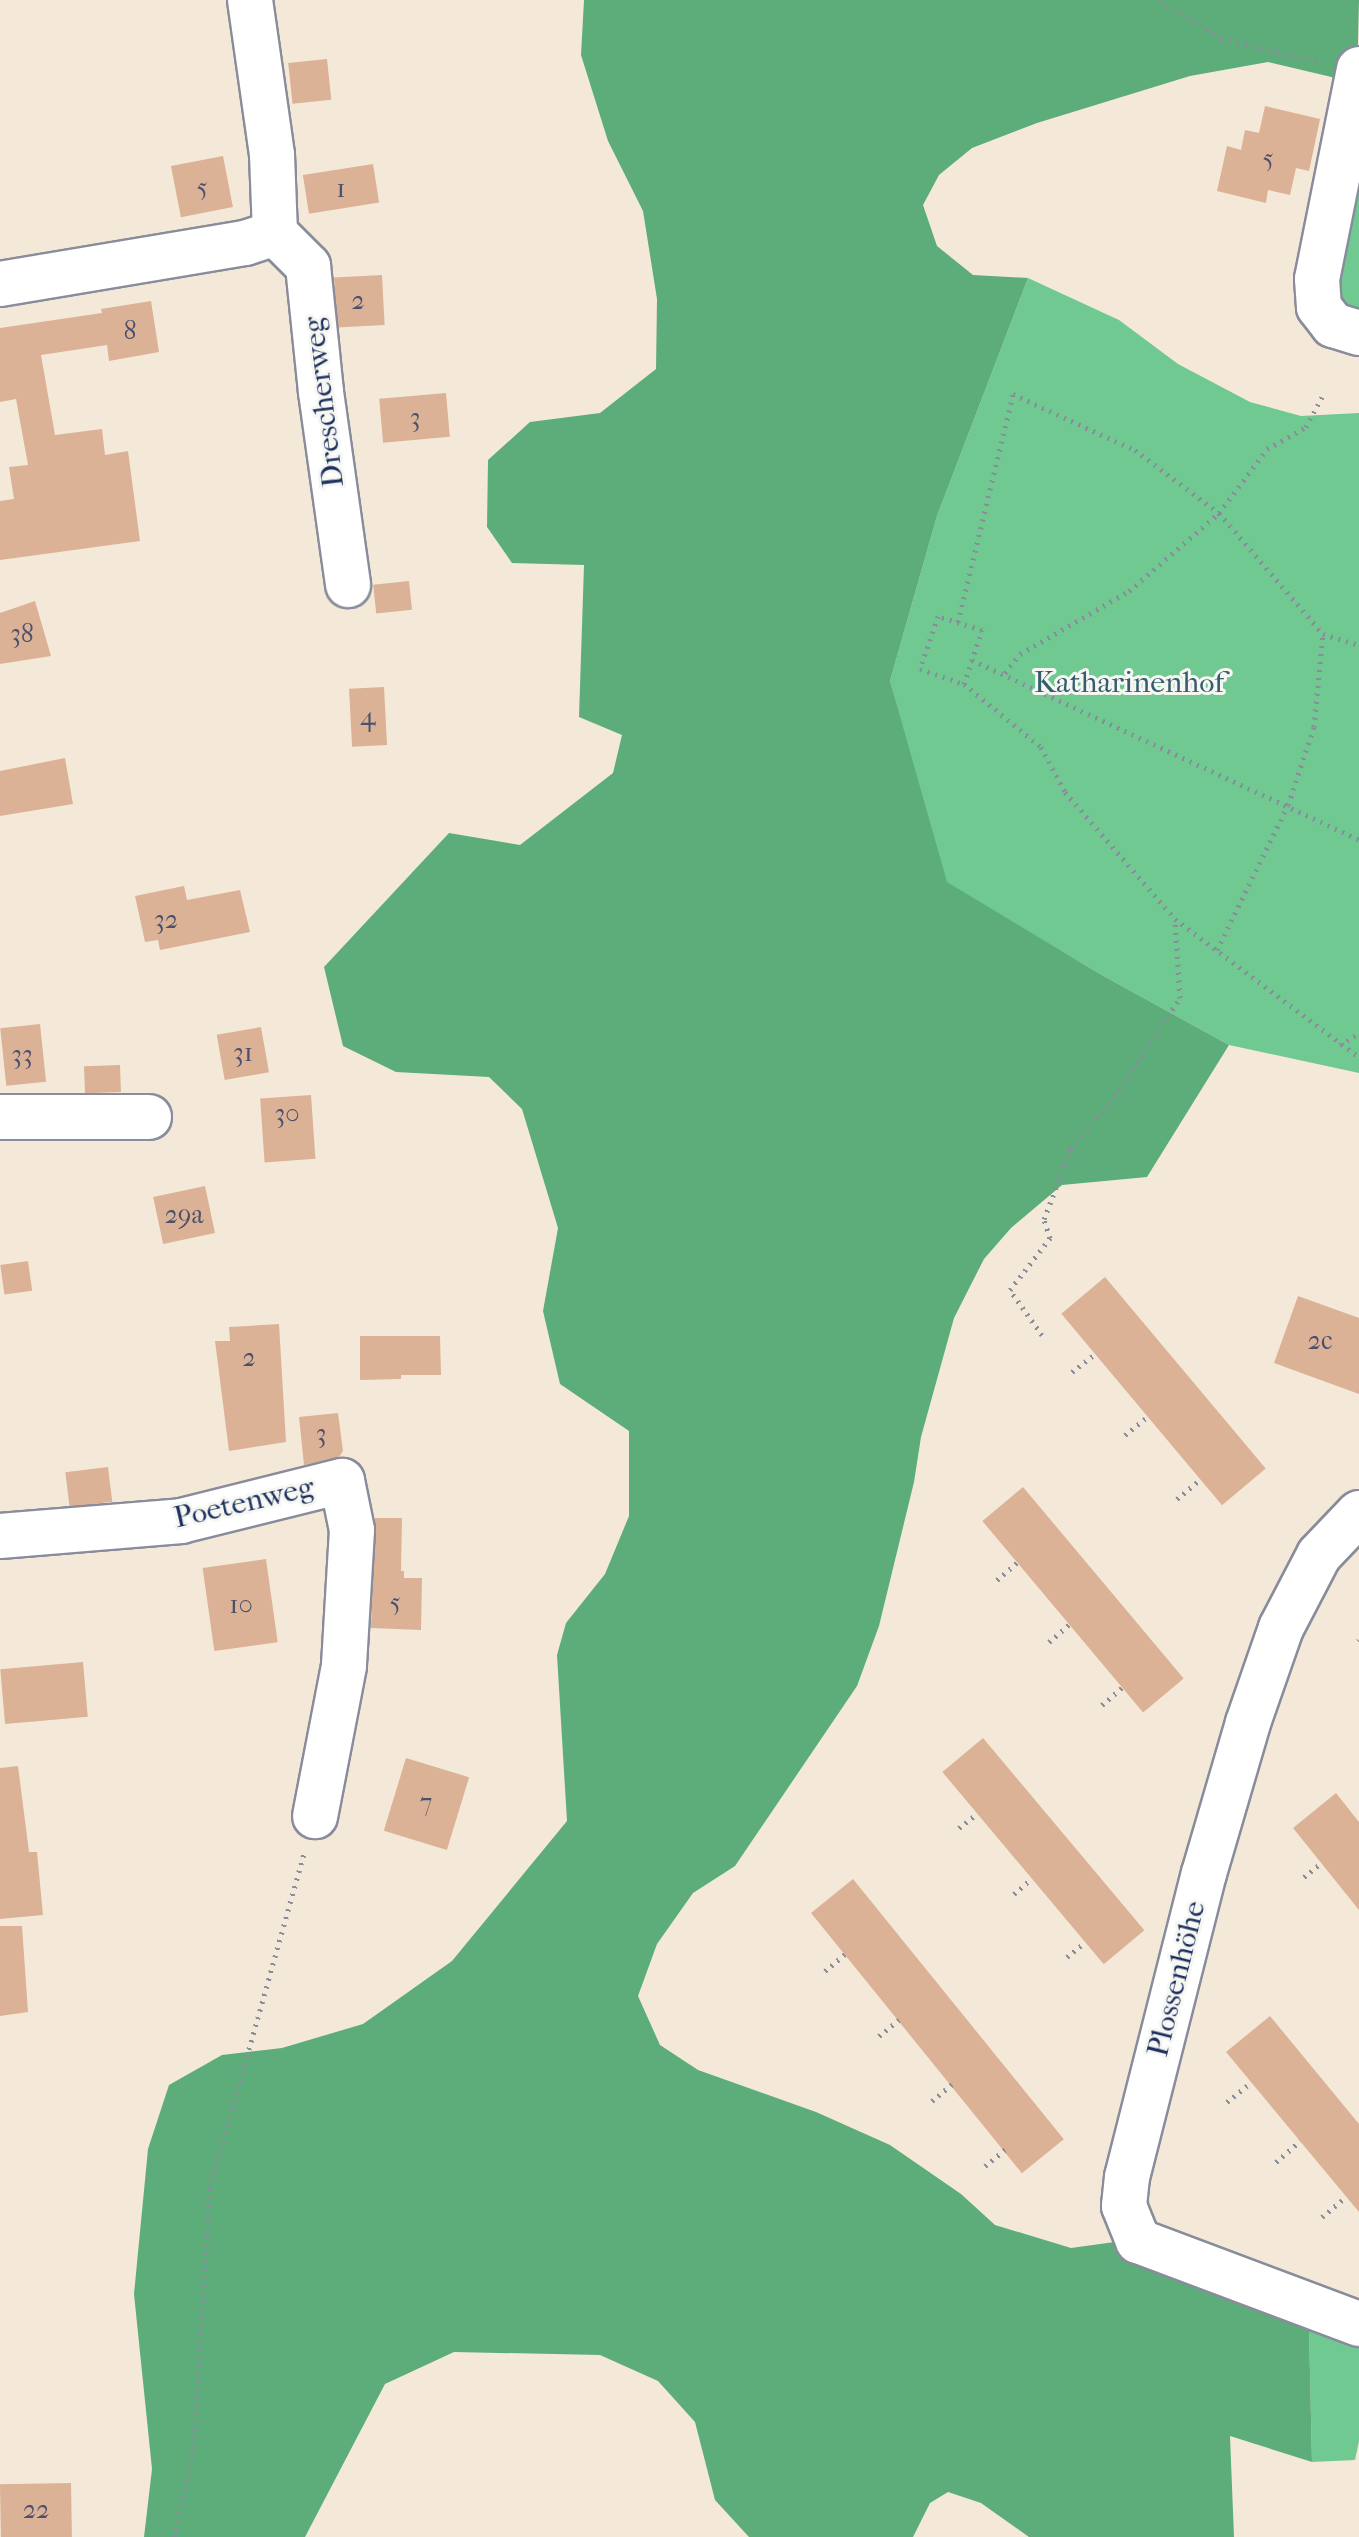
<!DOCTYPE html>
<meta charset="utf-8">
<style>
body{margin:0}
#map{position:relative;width:1359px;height:2537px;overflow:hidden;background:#f4e9d8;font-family:"IM FELL French Canon",serif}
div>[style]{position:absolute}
.green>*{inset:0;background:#70c990}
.forest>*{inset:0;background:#5cad7a}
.building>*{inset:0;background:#dbb295;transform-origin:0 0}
.path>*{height:5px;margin-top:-2.5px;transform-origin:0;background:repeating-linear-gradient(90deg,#888c9b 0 2px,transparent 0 8px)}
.roads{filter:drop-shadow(2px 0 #888c9b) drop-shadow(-2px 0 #888c9b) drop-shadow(0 2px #888c9b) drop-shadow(0 -2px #888c9b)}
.minor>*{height:44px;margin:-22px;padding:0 22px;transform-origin:22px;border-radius:22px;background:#fff}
span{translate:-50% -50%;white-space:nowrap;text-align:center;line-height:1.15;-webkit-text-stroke:6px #f6f6f2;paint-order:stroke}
.number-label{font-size:26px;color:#4b506c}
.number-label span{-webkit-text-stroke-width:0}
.street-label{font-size:30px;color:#1b2f5e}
.park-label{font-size:30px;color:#355d6d}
</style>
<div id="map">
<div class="green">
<div style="clip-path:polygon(1359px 112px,1359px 321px,1331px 308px)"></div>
<div style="clip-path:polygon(1028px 278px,1119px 320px,1178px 364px,1250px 402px,1301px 416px,1359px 413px,1359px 1073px,1229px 1045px,1100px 974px,942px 880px,890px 681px,937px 516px)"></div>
<div style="clip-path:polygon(1309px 2328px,1359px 2346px,1359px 2441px,1355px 2460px,1312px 2462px)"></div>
</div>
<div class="forest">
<div style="clip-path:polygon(584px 0,1359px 0,1357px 83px,1268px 62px,1190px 76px,1037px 123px,972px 148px,939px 175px,923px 205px,937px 246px,973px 275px,1028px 278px,937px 516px,890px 681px,947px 882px,1100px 974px,1229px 1045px,1147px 1177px,1062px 1185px,1011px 1228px,984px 1259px,954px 1318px,921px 1437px,914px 1482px,879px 1626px,857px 1686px,735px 1866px,693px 1893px,657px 1944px,638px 1996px,660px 2045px,698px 2070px,816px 2112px,890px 2145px,961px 2194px,995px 2225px,1071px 2248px,1129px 2240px,1309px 2328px,1312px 2462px,1230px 2436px,1234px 2537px,1029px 2537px,981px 2503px,948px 2492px,930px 2503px,913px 2537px,749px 2537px,715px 2500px,695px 2422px,658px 2381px,600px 2355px,454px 2352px,385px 2384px,305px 2537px,144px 2537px,152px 2469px,134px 2294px,148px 2149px,169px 2085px,222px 2055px,282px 2048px,363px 2024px,452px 1961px,567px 1821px,557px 1655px,566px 1623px,605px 1574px,629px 1516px,629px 1431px,560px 1384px,543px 1311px,558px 1228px,522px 1109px,489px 1077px,396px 1072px,343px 1046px,324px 967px,449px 833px,520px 845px,613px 773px,622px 735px,579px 717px,584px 565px,512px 563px,487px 527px,488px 460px,530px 422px,600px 413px,656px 369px,657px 299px,643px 211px,608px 141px,581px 55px)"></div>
</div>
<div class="building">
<div style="left:327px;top:59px;width:41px;height:39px;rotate:84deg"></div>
<div style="clip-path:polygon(1265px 106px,1320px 119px,1309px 171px,1296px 168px,1290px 195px,1268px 190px,1266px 203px,1217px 191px,1227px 146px,1241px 150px,1245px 130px,1259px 133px)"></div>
<div style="left:223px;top:156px;width:52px;height:53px;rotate:79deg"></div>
<div style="left:373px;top:164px;width:39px;height:71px;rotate:81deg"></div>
<div style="left:382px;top:275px;width:50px;height:48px;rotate:87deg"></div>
<div style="clip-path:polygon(151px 301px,159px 352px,109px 361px,107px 345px,41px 355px,55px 435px,102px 429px,105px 455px,128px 451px,140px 541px,0 560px,0 501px,14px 499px,9px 467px,28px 465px,16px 399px,0 402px,0 328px,102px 313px,101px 309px)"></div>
<div style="left:446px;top:393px;width:44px;height:67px;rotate:85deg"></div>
<div style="left:409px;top:581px;width:29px;height:36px;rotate:84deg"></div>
<div style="clip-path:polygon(35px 601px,51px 656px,0 664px,0 613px)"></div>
<div style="left:384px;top:687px;width:58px;height:35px;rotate:87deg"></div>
<div style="clip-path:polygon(65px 758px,73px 804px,0 816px,0 771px)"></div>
<div style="clip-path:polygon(184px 886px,187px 900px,240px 890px,250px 932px,160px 950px,158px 940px,145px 942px,135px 896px)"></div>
<div style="left:40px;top:1024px;width:58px;height:40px;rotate:84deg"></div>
<div style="left:261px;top:1027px;width:46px;height:45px;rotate:80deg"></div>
<div style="left:120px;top:1065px;width:27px;height:36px;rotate:88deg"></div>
<div style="left:311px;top:1095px;width:64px;height:51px;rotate:86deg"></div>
<div style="left:205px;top:1186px;width:48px;height:53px;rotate:78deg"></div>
<div style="left:28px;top:1261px;width:30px;height:28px;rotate:82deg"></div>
<div style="left:1105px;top:1277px;width:250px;height:57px;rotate:50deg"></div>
<div style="clip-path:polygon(1298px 1296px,1359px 1318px,1359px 1394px,1274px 1363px)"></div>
<div style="clip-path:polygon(279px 1324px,286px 1442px,229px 1451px,215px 1341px,230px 1341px,229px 1327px)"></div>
<div style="clip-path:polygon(360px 1336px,440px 1336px,441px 1375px,401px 1375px,401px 1379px,360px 1380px)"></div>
<div style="clip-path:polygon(338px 1413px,343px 1451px,339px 1457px,304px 1465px,299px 1417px)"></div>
<div style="left:108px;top:1467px;width:35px;height:43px;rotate:83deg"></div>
<div style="left:1023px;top:1487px;width:250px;height:53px;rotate:50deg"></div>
<div style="clip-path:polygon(375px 1518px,402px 1518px,401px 1571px,404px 1571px,404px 1578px,422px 1578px,421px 1630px,371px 1628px)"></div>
<div style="left:266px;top:1559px;width:84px;height:64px;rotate:82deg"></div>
<div style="left:83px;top:1662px;width:55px;height:83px;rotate:85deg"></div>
<div style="left:983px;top:1738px;width:251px;height:53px;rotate:50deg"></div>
<div style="left:406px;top:1758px;width:66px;height:76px;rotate:17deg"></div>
<div style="clip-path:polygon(18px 1766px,29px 1852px,37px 1852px,43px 1915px,0 1919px,0 1768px)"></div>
<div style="clip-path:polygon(1336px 1793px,1359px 1822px,1359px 1910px,1293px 1828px)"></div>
<div style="left:853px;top:1879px;width:335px;height:54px;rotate:51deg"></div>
<div style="clip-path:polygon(0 1926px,22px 1926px,28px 2012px,0 2016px)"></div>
<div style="clip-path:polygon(1270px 2016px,1359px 2124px,1359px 2212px,1226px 2052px)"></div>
<div style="left:71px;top:2483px;width:54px;height:71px;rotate:89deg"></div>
</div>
<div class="path">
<div style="left:1159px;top:0;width:74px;rotate:31.8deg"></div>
<div style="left:1222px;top:39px;width:103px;rotate:13deg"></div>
<div style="left:958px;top:622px;width:235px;rotate:-76.4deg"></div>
<div style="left:1013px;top:394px;width:134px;rotate:24.7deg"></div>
<div style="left:1135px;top:450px;width:105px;rotate:36.9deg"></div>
<div style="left:1219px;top:513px;width:80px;rotate:-53.1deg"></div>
<div style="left:1267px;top:449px;width:45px;rotate:-29.4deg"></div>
<div style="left:1306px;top:427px;width:38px;rotate:-62deg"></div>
<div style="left:972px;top:660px;width:427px;rotate:24.9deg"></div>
<div style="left:1005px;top:673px;width:24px;rotate:-52deg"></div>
<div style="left:1020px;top:654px;width:126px;rotate:-30deg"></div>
<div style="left:1129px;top:591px;width:119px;rotate:-40.9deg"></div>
<div style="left:1219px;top:513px;width:160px;rotate:49.3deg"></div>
<div style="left:1323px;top:634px;width:38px;rotate:17deg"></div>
<div style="left:964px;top:684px;width:57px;rotate:-71.6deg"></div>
<div style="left:982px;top:630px;width:46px;rotate:-162.3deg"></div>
<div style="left:938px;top:616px;width:56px;rotate:108.8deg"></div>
<div style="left:920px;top:669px;width:46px;rotate:18.8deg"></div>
<div style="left:964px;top:684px;width:99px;rotate:39.3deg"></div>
<div style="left:1041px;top:747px;width:51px;rotate:61.9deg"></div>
<div style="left:1065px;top:792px;width:168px;rotate:49.1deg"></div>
<div style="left:1175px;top:919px;width:230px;rotate:36.9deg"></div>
<div style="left:1217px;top:950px;width:161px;rotate:-63.9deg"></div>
<div style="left:1288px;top:805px;width:82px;rotate:-71.6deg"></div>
<div style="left:1314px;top:727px;width:93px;rotate:-84.5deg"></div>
<div style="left:1340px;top:1045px;width:22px;rotate:-32deg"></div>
<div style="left:1042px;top:1335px;width:55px;rotate:-125.4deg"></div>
<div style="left:1010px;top:1290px;width:66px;rotate:-52.4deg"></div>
<div style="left:1050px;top:1238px;width:20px;rotate:-108deg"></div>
<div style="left:1044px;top:1219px;width:75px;rotate:-68.9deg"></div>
<div style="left:1071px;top:1149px;width:60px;rotate:-49.7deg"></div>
<div style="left:1110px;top:1103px;width:126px;rotate:-56.3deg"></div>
<div style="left:1180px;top:998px;width:78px;rotate:-93.7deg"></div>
<div style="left:1072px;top:1372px;width:29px;rotate:-38deg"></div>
<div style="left:1125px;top:1435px;width:28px;rotate:-39deg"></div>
<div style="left:1177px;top:1499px;width:30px;rotate:-40deg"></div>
<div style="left:997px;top:1580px;width:28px;rotate:-41deg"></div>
<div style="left:1358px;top:1641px;width:1px;rotate:-45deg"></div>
<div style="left:1049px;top:1642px;width:28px;rotate:-41deg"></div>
<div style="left:1102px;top:1705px;width:28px;rotate:-41deg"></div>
<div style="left:959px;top:1828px;width:23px;rotate:-38deg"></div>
<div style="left:1304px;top:1877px;width:22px;rotate:-39deg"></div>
<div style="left:1014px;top:1894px;width:23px;rotate:-41deg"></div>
<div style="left:1067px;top:1957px;width:22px;rotate:-39deg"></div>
<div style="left:825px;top:1971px;width:26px;rotate:-40deg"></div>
<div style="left:879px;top:2036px;width:26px;rotate:-39deg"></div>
<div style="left:932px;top:2101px;width:26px;rotate:-40deg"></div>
<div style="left:1227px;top:2102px;width:32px;rotate:-39deg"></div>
<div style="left:1276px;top:2162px;width:32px;rotate:-41deg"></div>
<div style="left:985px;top:2166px;width:27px;rotate:-39deg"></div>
<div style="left:1322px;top:2217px;width:31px;rotate:-40deg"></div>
<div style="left:174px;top:2537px;width:93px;rotate:-77.6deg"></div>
<div style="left:194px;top:2446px;width:258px;rotate:-86.5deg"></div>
<div style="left:210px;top:2188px;width:347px;rotate:-74.3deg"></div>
</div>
<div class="roads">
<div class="minor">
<div style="left:250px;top:0;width:157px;rotate:81.9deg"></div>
<div style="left:272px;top:155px;width:78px;rotate:87.8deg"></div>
<div style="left:275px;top:233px;width:47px;rotate:45deg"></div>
<div style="left:308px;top:266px;width:127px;rotate:84.1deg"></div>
<div style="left:321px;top:392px;width:195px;rotate:82deg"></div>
<div style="left:1359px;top:69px;width:214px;rotate:101.3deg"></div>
<div style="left:1317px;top:279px;width:28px;rotate:86deg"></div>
<div style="left:1319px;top:307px;width:23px;rotate:52deg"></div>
<div style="left:1333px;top:325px;width:27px;rotate:17deg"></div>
<div style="left:0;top:284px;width:248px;rotate:-9.5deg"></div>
<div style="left:245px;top:243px;width:32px;rotate:-18deg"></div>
<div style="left:0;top:1117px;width:149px"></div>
<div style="left:1359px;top:1513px;width:58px;rotate:133.6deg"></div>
<div style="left:1319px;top:1555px;width:82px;rotate:117.5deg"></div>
<div style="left:1281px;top:1628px;width:101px;rotate:109.2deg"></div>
<div style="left:1248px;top:1723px;width:156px;rotate:106.3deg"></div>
<div style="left:1204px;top:1873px;width:314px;rotate:104.2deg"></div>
<div style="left:1127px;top:2177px;width:29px;rotate:96deg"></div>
<div style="left:1124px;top:2206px;width:38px;rotate:68deg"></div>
<div style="left:1138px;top:2241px;width:236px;rotate:20.6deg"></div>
<div style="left:0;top:1536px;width:182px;rotate:-4.7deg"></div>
<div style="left:181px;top:1521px;width:166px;rotate:-14deg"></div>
<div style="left:342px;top:1481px;width:50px;rotate:78.5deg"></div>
<div style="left:352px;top:1530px;width:136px;rotate:93.4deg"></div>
<div style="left:344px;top:1666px;width:153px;rotate:100.9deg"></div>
</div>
</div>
<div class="number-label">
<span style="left:1268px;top:159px">5</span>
<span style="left:202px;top:188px">5</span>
<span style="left:341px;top:189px">1</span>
<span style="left:358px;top:301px">2</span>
<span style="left:130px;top:331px">8</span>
<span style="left:415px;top:418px">3</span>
<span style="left:22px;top:634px">38</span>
<span style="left:368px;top:717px">4</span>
<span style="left:166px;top:920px">32</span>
<span style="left:243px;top:1053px">31</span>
<span style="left:22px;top:1055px">33</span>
<span style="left:287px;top:1114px">30</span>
<span style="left:184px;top:1215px">29a</span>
<span style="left:1320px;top:1341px">2c</span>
<span style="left:249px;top:1358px">2</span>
<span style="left:321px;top:1434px">3</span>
<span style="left:395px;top:1603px">5</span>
<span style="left:241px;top:1605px">10</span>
<span style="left:426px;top:1803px">7</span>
<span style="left:36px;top:2510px">22</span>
</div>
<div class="street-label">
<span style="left:324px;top:402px;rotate:-97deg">Drescherweg</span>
<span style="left:244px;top:1503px;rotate:-13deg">Poetenweg</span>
<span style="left:1177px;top:1979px;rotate:-76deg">Plossenhöhe</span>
</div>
<div class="park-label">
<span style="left:1129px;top:683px">Katharinenhof</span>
</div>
</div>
